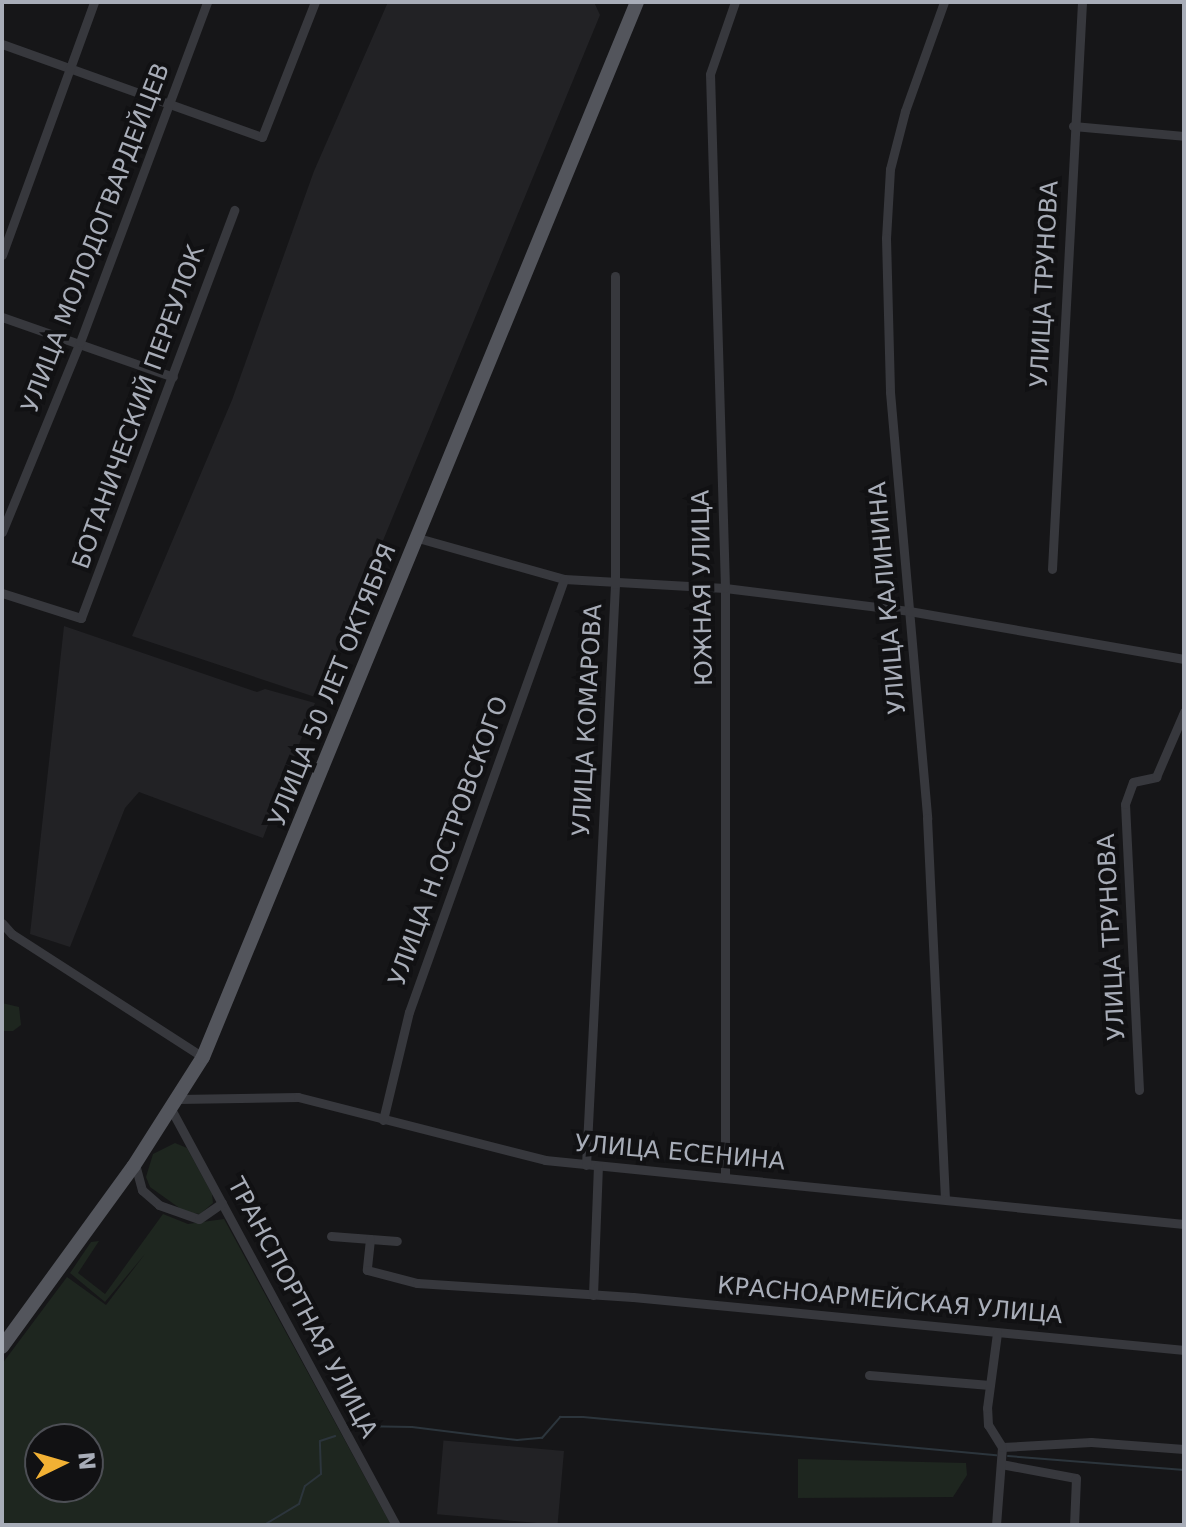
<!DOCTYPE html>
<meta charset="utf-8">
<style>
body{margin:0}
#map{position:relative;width:1186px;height:1527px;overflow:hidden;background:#161618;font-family:"DejaVu Sans",sans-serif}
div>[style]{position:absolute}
.built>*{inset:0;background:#222225;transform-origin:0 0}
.green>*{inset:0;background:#1e261f}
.stream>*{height:2px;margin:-1px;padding:0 1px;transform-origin:1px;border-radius:1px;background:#2c353c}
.minor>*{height:9px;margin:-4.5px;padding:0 4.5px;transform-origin:4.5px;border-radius:4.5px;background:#37383d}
.primary>*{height:14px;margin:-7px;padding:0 7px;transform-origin:7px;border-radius:7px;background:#53555c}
span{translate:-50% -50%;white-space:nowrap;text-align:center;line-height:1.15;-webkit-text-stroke:8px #111113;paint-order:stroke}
.street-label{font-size:24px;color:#a8adb8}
.frame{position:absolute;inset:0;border:4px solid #a8adb8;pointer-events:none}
.north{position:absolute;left:24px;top:1423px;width:80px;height:80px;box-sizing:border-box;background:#111113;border:2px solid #4d4f55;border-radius:50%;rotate:85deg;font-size:22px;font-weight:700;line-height:32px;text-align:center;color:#a8adb8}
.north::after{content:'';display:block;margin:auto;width:28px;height:36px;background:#f2b134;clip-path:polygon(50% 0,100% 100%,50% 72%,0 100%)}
</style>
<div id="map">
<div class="built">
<div style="clip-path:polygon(388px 2px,594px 2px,600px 15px,318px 698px,132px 636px,232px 400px,314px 171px)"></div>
<div style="clip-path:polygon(64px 626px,257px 692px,265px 689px,315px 703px,263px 838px,139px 792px,125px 808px,70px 947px,30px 934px)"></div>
<div style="left:564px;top:1451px;width:74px;height:121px;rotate:95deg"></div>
</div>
<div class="green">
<div style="clip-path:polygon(2px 1003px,19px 1007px,21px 1025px,13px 1031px,2px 1031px)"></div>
<div style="clip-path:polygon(175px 1143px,187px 1148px,212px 1194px,213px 1203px,200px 1214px,185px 1212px,150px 1187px,146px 1177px,153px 1154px)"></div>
<div style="clip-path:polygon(evenodd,163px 1214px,188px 1224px,224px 1219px,391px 1525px,2px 1525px,2px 1364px,67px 1277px,106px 1305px,145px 1254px,105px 1302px,70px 1273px,91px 1242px,99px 1241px,78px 1273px,105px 1294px,163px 1214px,40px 1439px,88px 1439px,88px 1487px,40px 1487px,40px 1439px)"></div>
<div style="clip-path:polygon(798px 1459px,966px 1463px,967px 1475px,953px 1497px,798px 1498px)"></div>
</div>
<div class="stream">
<div style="left:354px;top:1426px;width:58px;rotate:1deg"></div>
<div style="left:412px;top:1427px;width:106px;rotate:7.1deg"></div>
<div style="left:517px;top:1440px;width:25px;rotate:-5deg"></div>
<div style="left:542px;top:1438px;width:28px;rotate:-49deg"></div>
<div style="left:560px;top:1417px;width:23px"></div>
<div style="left:583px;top:1417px;width:415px;rotate:5.3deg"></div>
<div style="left:1008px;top:1456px;width:177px;rotate:4.5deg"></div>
<div style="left:264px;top:1525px;width:41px;rotate:-31deg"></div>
<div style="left:299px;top:1504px;width:19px;rotate:-72deg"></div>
<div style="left:305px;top:1486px;width:20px;rotate:-37deg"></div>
<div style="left:321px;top:1474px;width:33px;rotate:-92deg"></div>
<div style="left:320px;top:1441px;width:16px;rotate:-18deg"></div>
</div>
<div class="minor">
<div style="left:944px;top:2px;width:116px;rotate:109.7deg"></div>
<div style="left:905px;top:111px;width:60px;rotate:104.5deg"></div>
<div style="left:890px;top:169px;width:69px;rotate:93.3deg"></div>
<div style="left:886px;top:238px;width:154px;rotate:88.5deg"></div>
<div style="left:890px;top:392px;width:428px;rotate:85deg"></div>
<div style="left:927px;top:818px;width:380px;rotate:87.3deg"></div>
<div style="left:2px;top:44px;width:276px;rotate:19.7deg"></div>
<div style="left:262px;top:137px;width:145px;rotate:-68.6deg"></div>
<div style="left:1073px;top:126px;width:111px;rotate:5.1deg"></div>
<div style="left:2px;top:255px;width:269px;rotate:-70deg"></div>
<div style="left:2px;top:317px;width:181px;rotate:19.3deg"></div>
<div style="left:2px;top:532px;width:205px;rotate:-67.7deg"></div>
<div style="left:80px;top:342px;width:363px;rotate:-69.5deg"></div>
<div style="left:418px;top:538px;width:152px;rotate:15.7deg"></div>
<div style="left:564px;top:579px;width:161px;rotate:3.2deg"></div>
<div style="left:725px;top:588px;width:185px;rotate:7.1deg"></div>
<div style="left:909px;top:611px;width:279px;rotate:9.9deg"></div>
<div style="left:1052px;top:569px;width:568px;rotate:-86.97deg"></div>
<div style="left:2px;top:593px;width:83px;rotate:17.6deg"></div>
<div style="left:81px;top:618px;width:436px;rotate:-69.4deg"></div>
<div style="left:2px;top:923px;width:15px;rotate:48deg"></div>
<div style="left:12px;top:934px;width:227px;rotate:32.8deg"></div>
<div style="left:1139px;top:1090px;width:286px;rotate:-92.8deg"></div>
<div style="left:1125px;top:804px;width:23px;rotate:-70deg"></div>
<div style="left:1133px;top:782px;width:24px;rotate:-12deg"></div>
<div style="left:1156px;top:777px;width:71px;rotate:-66.7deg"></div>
<div style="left:178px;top:1099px;width:120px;rotate:-1deg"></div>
<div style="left:298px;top:1097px;width:255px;rotate:14.3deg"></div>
<div style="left:545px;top:1160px;width:642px;rotate:5.72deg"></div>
<div style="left:172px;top:1111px;width:471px;rotate:61.6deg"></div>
<div style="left:383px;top:1120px;width:111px;rotate:-76.5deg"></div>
<div style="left:409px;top:1012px;width:460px;rotate:-70.3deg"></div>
<div style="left:135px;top:1164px;width:27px;rotate:75deg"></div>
<div style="left:142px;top:1190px;width:23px;rotate:41deg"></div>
<div style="left:159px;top:1205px;width:42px;rotate:19.3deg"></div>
<div style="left:199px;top:1219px;width:28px;rotate:-35deg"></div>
<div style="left:586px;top:1165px;width:582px;rotate:-87.14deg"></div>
<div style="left:615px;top:584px;width:308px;rotate:-90deg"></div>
<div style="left:725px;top:1178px;width:590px;rotate:-90deg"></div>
<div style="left:725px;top:588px;width:514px;rotate:-91.67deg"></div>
<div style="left:710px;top:74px;width:76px;rotate:-70.9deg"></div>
<div style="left:331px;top:1236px;width:66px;rotate:4.3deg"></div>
<div style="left:370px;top:1239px;width:31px;rotate:96deg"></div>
<div style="left:367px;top:1270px;width:52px;rotate:14.6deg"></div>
<div style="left:417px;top:1283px;width:216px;rotate:3.7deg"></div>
<div style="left:633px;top:1297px;width:554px;rotate:5.49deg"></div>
<div style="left:593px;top:1295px;width:129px;rotate:-87.8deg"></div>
<div style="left:869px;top:1375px;width:121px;rotate:4.7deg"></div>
<div style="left:1002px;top:1447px;width:89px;rotate:-3.2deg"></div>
<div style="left:1091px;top:1442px;width:93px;rotate:4.3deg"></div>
<div style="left:1001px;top:1464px;width:76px;rotate:10.6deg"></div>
<div style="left:1076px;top:1478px;width:47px;rotate:92.4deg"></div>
<div style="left:996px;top:1525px;width:78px;rotate:-85.6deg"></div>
<div style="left:1002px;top:1447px;width:26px;rotate:-122deg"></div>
<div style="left:988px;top:1425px;width:17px;rotate:-93deg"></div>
<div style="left:987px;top:1408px;width:76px;rotate:-82.4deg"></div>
</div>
<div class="primary">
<div style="left:2px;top:1347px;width:223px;rotate:-54deg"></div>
<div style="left:133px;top:1167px;width:130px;rotate:-57.5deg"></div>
<div style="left:203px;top:1057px;width:1141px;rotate:-67.64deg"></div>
</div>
<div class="street-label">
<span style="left:96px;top:238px;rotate:-69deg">УЛИЦА МОЛОДОГВАРДЕЙЦЕВ</span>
<span style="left:1045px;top:284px;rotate:-87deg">УЛИЦА ТРУНОВА</span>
<span style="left:139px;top:407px;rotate:-70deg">БОТАНИЧЕСКИЙ ПЕРЕУЛОК</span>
<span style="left:703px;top:588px;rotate:-91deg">ЮЖНАЯ УЛИЦА</span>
<span style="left:888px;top:598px;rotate:-95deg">УЛИЦА КАЛИНИНА</span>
<span style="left:333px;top:685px;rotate:-68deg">УЛИЦА 50 ЛЕТ ОКТЯБРЯ</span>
<span style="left:588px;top:720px;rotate:-87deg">УЛИЦА КОМАРОВА</span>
<span style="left:449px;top:841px;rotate:-70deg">УЛИЦА Н.ОСТРОВСКОГО</span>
<span style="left:1112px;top:937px;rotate:-93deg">УЛИЦА ТРУНОВА</span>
<span style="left:680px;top:1153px;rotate:5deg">УЛИЦА ЕСЕНИНА</span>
<span style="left:890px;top:1301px;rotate:5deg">КРАСНОАРМЕЙСКАЯ УЛИЦА</span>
<span style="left:302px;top:1308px;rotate:62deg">ТРАНСПОРТНАЯ УЛИЦА</span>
</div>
<div class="frame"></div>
<div class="north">N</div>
</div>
